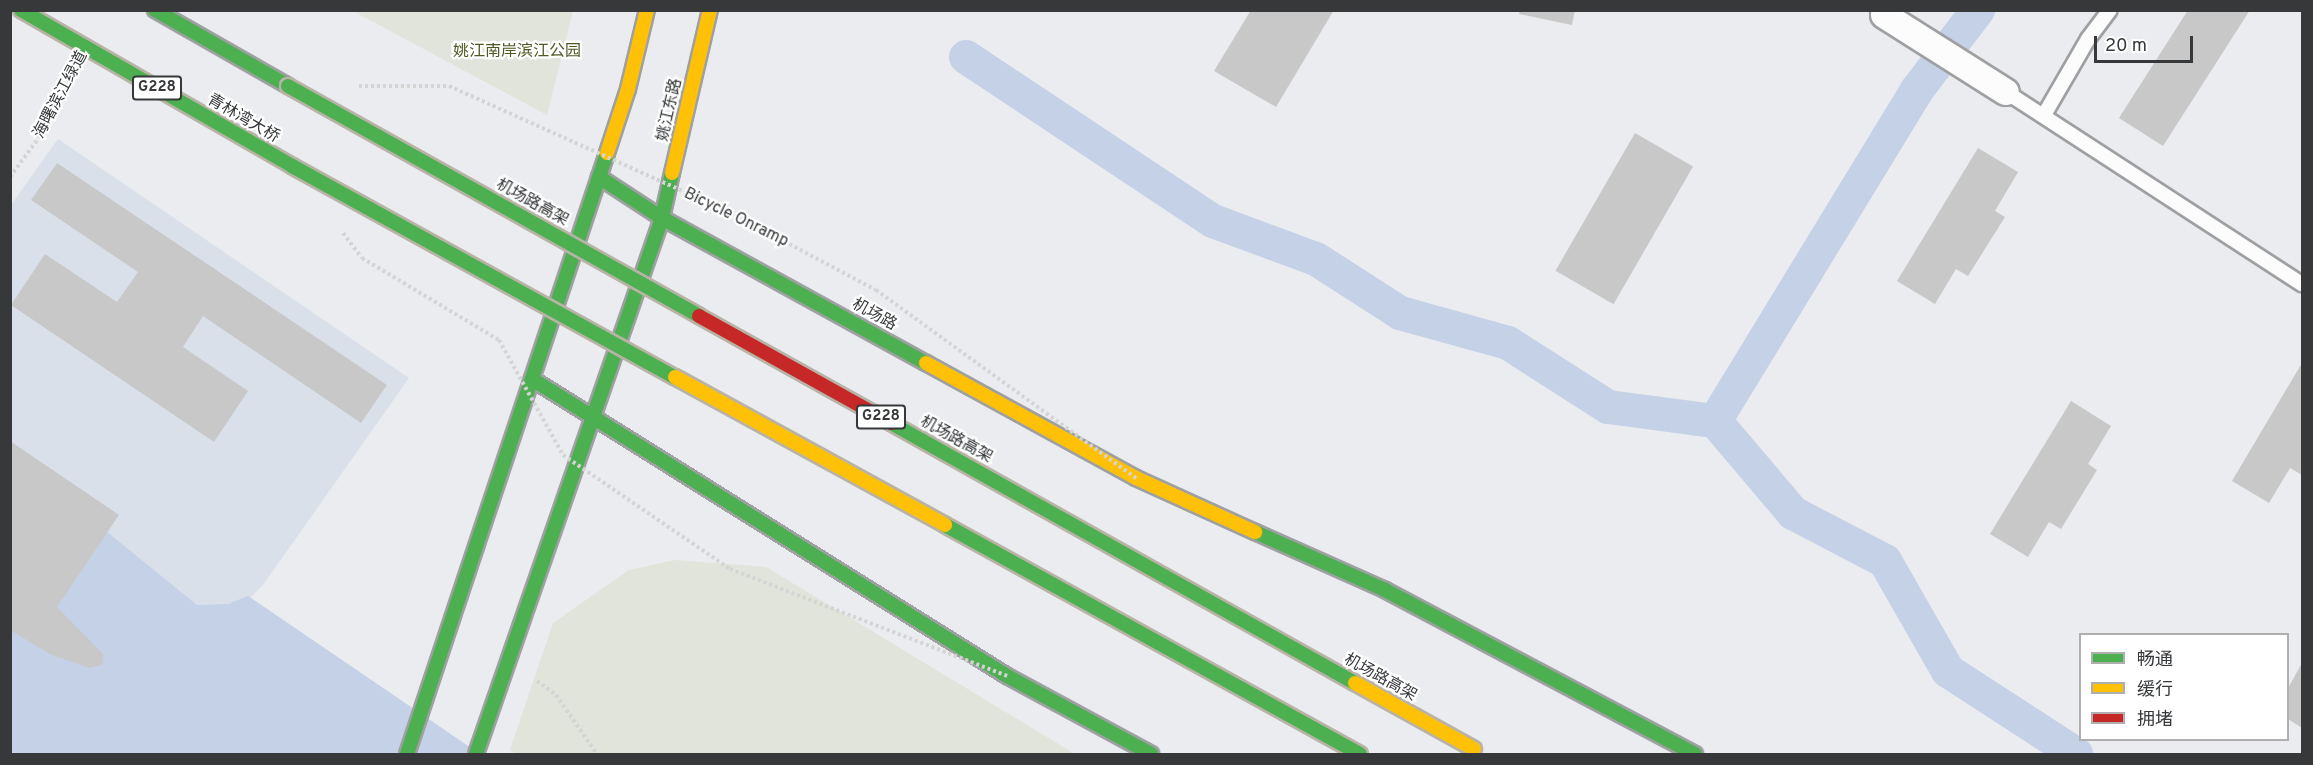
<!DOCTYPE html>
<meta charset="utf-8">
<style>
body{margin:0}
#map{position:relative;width:2313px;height:765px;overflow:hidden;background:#eaecef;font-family:Overpass,"Noto Sans SC",sans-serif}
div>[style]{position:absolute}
.built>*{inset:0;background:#dae0e9}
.green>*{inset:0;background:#e0e4da}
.water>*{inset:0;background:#c4d1e7}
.canal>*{height:34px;margin:-17px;padding:0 17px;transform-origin:17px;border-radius:17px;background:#c4d1e7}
.building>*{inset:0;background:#c8c8c9;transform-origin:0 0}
.path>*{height:4px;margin-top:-2px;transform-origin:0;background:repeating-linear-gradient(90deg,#d4d4d5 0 3px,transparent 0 6px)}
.roads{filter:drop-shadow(2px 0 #9ea0a2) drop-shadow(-2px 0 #9ea0a2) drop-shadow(0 2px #9ea0a2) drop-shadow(0 -2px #9ea0a2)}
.lane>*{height:14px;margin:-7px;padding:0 7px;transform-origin:7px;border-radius:7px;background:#fcfcfd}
.street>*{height:26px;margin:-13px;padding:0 13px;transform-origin:13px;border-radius:13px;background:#fcfcfd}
.fast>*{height:14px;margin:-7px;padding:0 7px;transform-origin:7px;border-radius:7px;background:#4caf50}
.slow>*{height:14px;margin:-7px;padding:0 7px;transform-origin:7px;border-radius:7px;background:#ffc107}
.path-bridge>*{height:4px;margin-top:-2px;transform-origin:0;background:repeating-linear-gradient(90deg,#d4d4d5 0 3px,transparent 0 6px)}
.bridges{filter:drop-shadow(2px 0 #b8b3a6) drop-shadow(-2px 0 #b8b3a6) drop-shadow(0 2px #b8b3a6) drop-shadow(0 -2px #b8b3a6)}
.fast-bridge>*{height:14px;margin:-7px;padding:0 7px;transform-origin:7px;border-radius:7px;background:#4caf50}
.slow-bridge>*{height:14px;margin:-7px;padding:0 7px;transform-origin:7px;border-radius:7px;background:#ffc107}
.jam-bridge>*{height:14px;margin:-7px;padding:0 7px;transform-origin:7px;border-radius:7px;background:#c62828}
span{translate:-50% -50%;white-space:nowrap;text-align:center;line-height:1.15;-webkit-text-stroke:4.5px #fff;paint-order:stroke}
.shield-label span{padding:2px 4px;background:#fff;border:2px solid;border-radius:4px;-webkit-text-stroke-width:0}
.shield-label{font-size:15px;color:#36383a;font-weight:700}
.park-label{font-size:16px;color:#4f5923}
.street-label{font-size:16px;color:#36383a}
.frame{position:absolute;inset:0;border:12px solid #36383a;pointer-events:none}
.legend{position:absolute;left:2079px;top:633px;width:210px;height:108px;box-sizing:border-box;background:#fff;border:2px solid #afafb0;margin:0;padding:8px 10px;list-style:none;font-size:18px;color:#36383a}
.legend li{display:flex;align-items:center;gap:12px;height:30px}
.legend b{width:30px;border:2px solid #afafb0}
.scale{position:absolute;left:2094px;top:36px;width:99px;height:27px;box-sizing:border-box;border:3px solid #36383a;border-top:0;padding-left:8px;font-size:18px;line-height:21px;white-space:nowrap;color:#36383a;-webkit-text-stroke:4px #fff;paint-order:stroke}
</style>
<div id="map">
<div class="built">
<div style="clip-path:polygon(58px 139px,409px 378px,263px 585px,136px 712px,11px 754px,11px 205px)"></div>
</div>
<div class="green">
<div style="clip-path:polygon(353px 11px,573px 11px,547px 115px)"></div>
<div style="clip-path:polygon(675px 560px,766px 567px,1075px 754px,516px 754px,510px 750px,553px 623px,629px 570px)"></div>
</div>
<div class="water">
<div style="clip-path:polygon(10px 453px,197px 605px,228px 604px,248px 596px,480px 754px,11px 754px)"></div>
</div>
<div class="canal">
<div style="left:966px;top:57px;width:296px;rotate:33.6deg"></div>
<div style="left:1213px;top:221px;width:110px;rotate:20.3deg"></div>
<div style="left:1316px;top:259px;width:100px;rotate:32.7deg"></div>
<div style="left:1400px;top:313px;width:112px;rotate:15.5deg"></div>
<div style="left:1508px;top:343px;width:119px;rotate:32.6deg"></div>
<div style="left:1608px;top:407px;width:108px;rotate:7.5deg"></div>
<div style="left:1715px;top:421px;width:121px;rotate:49.7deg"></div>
<div style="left:1793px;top:513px;width:104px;rotate:27.6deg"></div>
<div style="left:1885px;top:561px;width:127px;rotate:60.2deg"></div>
<div style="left:1948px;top:671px;width:153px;rotate:33deg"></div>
<div style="left:1715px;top:421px;width:388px;rotate:-58.6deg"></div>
<div style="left:1917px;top:90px;width:101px;rotate:-52.7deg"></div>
</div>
<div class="building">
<div style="clip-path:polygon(1251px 10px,1334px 10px,1276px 107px,1214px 71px)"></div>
<div style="clip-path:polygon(1520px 10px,1575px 10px,1572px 25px,1519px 14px)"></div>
<div style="clip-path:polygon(2188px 10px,2250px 10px,2163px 146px,2119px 118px)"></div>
<div style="left:1635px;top:133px;width:67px;height:159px;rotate:30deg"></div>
<div style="clip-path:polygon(1978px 148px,2018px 172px,1995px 211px,2005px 217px,1968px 276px,1956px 269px,1935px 304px,1897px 281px)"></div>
<div style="clip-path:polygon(57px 163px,387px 385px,361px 423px,203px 316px,183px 347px,248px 391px,214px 442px,11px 305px,45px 254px,117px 302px,138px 272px,31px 200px)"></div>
<div style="clip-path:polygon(2302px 363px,2302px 475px,2290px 468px,2269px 503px,2232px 481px)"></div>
<div style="clip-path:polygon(2071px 401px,2111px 426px,2088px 464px,2097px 470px,2061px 529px,2049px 522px,2028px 557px,1990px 534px)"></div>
<div style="clip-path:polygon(10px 441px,119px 515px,57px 607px,103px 654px,102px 665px,89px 668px,50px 654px,10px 630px)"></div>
<div style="clip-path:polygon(2302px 663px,2302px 728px,2288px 719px,2288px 688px)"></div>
</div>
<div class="path">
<div style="left:10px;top:177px;width:51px;rotate:-53.8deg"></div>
<div style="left:40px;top:136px;width:66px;rotate:-61.9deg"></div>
<div style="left:537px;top:681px;width:24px;rotate:36deg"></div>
<div style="left:556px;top:695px;width:72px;rotate:55.2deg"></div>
</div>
<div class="roads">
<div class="lane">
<div style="left:2006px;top:92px;width:353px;rotate:33deg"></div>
<div style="left:2044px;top:115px;width:88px;rotate:-59.9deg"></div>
<div style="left:2088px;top:39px;width:36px;rotate:-53deg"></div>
</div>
<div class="street">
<div style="left:1884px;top:15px;width:144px;rotate:32.3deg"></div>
</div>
<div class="fast">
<div style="left:155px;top:10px;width:153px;rotate:29.7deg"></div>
<div style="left:599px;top:177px;width:75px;rotate:33.1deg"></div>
<div style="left:662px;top:218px;width:301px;rotate:28.8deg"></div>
<div style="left:532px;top:379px;width:560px;rotate:32.02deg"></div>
<div style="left:1007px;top:676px;width:164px;rotate:28.4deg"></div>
<div style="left:1255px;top:532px;width:142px;rotate:24deg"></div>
<div style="left:1385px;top:590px;width:351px;rotate:27.9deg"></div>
<div style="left:407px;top:754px;width:633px;rotate:-71.59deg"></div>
<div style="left:476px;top:754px;width:567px;rotate:-70.86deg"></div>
<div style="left:662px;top:218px;width:46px;rotate:-77.5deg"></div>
</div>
<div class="slow">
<div style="left:607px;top:153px;width:67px;rotate:-71.8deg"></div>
<div style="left:628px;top:89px;width:81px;rotate:-76.5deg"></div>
<div style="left:672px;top:173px;width:167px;rotate:-76.9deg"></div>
<div style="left:926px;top:363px;width:239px;rotate:28.7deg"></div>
<div style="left:1136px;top:478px;width:131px;rotate:24.4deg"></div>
</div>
</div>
<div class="path-bridge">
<div style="left:359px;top:86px;width:90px"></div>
<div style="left:449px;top:86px;width:309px;rotate:24.2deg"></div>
<div style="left:731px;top:213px;width:164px;rotate:28deg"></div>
<div style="left:876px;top:290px;width:321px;rotate:35.9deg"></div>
<div style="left:343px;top:233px;width:31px;rotate:53deg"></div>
<div style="left:362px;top:258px;width:160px;rotate:30.9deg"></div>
<div style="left:499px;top:340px;width:132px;rotate:60.9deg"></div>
<div style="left:563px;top:455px;width:202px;rotate:34.3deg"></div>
<div style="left:730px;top:569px;width:297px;rotate:21.1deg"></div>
</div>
<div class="bridges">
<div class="fast-bridge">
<div style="left:21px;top:10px;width:313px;rotate:29.9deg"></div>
<div style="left:292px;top:166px;width:437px;rotate:28.9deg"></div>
<div style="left:288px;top:86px;width:471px;rotate:29.2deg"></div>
<div style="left:891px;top:423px;width:532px;rotate:29.26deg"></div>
<div style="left:945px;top:525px;width:474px;rotate:28.9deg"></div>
</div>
<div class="slow-bridge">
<div style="left:675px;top:377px;width:308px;rotate:28.7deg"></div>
<div style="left:1355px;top:683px;width:136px;rotate:29deg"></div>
</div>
<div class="jam-bridge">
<div style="left:699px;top:316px;width:220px;rotate:29.1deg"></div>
</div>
</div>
<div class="shield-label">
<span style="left:157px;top:88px">G228</span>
<span style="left:881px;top:417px">G228</span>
</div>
<div class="park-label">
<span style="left:517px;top:52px">姚江南岸滨江公园</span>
</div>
<div class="street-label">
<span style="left:61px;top:95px;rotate:-62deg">海曙滨江绿道</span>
<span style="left:670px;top:110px;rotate:-77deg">姚江东路</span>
<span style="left:243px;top:119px;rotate:30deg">青林湾大桥</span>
<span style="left:532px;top:203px;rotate:29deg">机场路高架</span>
<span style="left:736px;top:218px;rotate:26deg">Bicycle Onramp</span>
<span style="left:874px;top:315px;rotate:29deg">机场路</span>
<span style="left:956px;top:440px;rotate:29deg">机场路高架</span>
<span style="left:1380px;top:678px;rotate:29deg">机场路高架</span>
</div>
<div class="frame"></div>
<ul class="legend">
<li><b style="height:8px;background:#4caf50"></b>畅通</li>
<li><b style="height:8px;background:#ffc107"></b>缓行</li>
<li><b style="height:8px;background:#c62828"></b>拥堵</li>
</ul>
<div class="scale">20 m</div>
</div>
